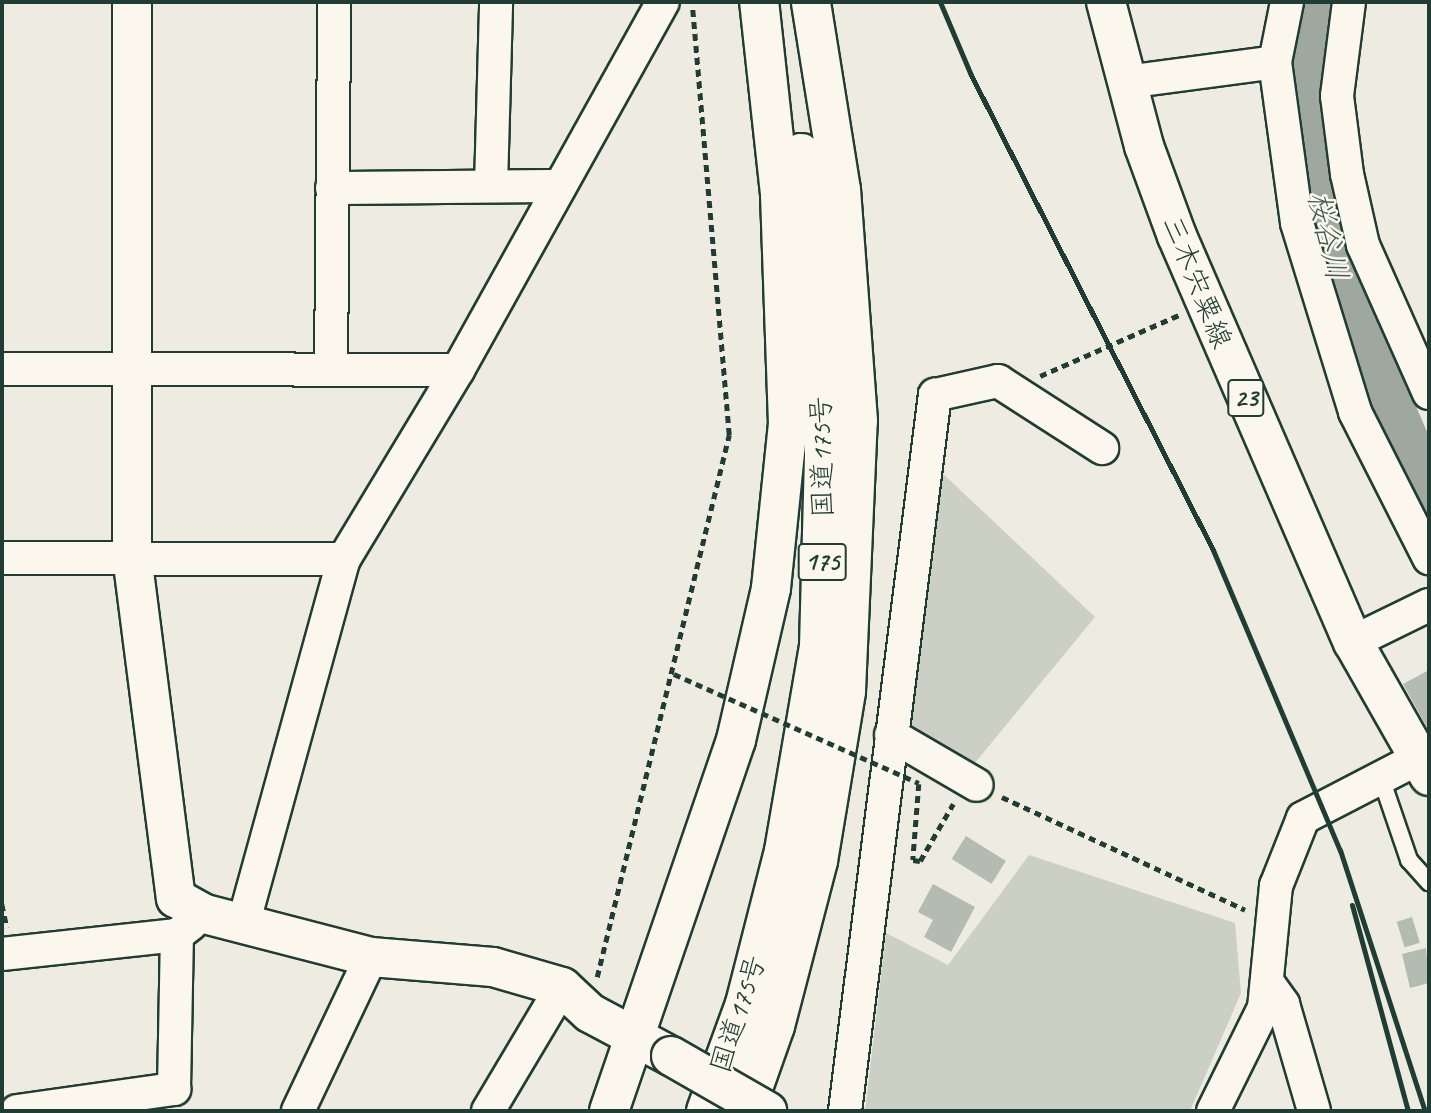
<!DOCTYPE html>
<meta charset="utf-8">
<style>
body{margin:0}
#map{position:relative;width:1431px;height:1113px;overflow:hidden;background:#eeece1;font-family:Caveat,"Klee One",sans-serif}
div>[style]{position:absolute}
.green>*{inset:0;background:#cbcfc4}
.river>*{height:47px;margin:-23.5px;padding:0 23.5px;transform-origin:23.5px;border-radius:23.5px;background:#9fa89f}
.building>*{inset:0;background:#b4bbb0;transform-origin:0 0}
.path>*{height:4.5px;margin-top:-2.25px;transform-origin:0;background:repeating-linear-gradient(90deg,#1f3d34 0 7px,transparent 0 12px)}
.roads{filter:drop-shadow(2px 0 #1f3d34) drop-shadow(-2px 0 #1f3d34) drop-shadow(0 2px #1f3d34) drop-shadow(0 -2px #1f3d34)}
.service>*{height:16px;margin:-8px;padding:0 8px;transform-origin:8px;border-radius:8px;background:#fbf7ec}
.minor>*{height:32px;margin:-16px;padding:0 16px;transform-origin:16px;border-radius:16px;background:#fbf7ec}
.tertiary>*{height:38px;margin:-19px;padding:0 19px;transform-origin:19px;border-radius:19px;background:#fbf7ec}
.primary>*{height:38px;margin:-19px;padding:0 19px;transform-origin:19px;border-radius:19px;background:#fbf7ec}
.trunk>*{height:38px;margin:-19px;padding:0 19px;transform-origin:19px;border-radius:19px;background:#fbf7ec}
.rail>*{height:5px;margin:-2.5px;padding:0 2.5px;transform-origin:2.5px;border-radius:2.5px;background:#1f3d34}
.path-bridge>*{height:4.5px;margin-top:-2.25px;transform-origin:0;background:repeating-linear-gradient(90deg,#1f3d34 0 7px,transparent 0 12px)}
.bridges{filter:drop-shadow(2px 0 #1f3d34) drop-shadow(-2px 0 #1f3d34) drop-shadow(0 2px #1f3d34) drop-shadow(0 -2px #1f3d34)}
.tertiary-bridge>*{height:38px;margin:-19px;padding:0 19px;transform-origin:19px;border-radius:19px;background:#fbf7ec}
span{translate:-50% -50%;white-space:nowrap;text-align:center;line-height:1.15;-webkit-text-stroke:5px #fbf7ec;paint-order:stroke}
.shield-label span{padding:2px 5px;background:#fbf7ec;border:2px solid;border-radius:5px;-webkit-text-stroke-width:0}
.shield-label{font-size:26px;color:#1f3d34;font-weight:700}
.street-label{font-size:28px;color:#1f3d34}
.water-label{font-size:30px;color:#455d54;font-style:italic}
.frame{position:absolute;inset:0;border:4px solid #1f3d34;pointer-events:none}
</style>
<div id="map">
<div class="green">
<div style="clip-path:polygon(939px 470px,1095px 617px,965px 775px,906px 739px)"></div>
<div style="clip-path:polygon(1029px 855px,1235px 923px,1241px 993px,1190px 1111px,865px 1111px,886px 933px,948px 965px)"></div>
</div>
<div class="river">
<div style="left:1319px;top:2px;width:133px;rotate:94.7deg"></div>
<div style="left:1308px;top:135px;width:129px;rotate:81.1deg"></div>
<div style="left:1328px;top:262px;width:255px;rotate:66.7deg"></div>
</div>
<div class="building">
<div style="clip-path:polygon(1429px 670px,1429px 731px,1403px 684px)"></div>
<div style="left:966px;top:836px;width:47px;height:27px;rotate:32deg"></div>
<div style="clip-path:polygon(933px 884px,975px 907px,951px 952px,924px 937px,933px 920px,918px 912px)"></div>
<div style="left:1412px;top:917px;width:27px;height:16px;rotate:73deg"></div>
<div style="clip-path:polygon(1426px 948px,1429px 983px,1410px 988px,1402px 954px)"></div>
</div>
<div class="path">
<div style="left:1040px;top:376px;width:152px;rotate:-23.7deg"></div>
<div style="left:919px;top:784px;width:76px;rotate:94.5deg"></div>
<div style="left:913px;top:860px;width:7px;rotate:8deg"></div>
<div style="left:920px;top:861px;width:66px;rotate:-59.9deg"></div>
<div style="left:1002px;top:797px;width:268px;rotate:24.9deg"></div>
<div style="left:2px;top:904px;width:24px;rotate:78deg"></div>
<div style="left:597px;top:977px;width:558px;rotate:-76.31deg"></div>
<div style="left:729px;top:435px;width:431px;rotate:-94.9deg"></div>
</div>
<div class="roads">
<div class="service">
<div style="left:1381px;top:778px;width:87px;rotate:71.1deg"></div>
<div style="left:1409px;top:860px;width:30px;rotate:48deg"></div>
</div>
<div class="minor">
<div style="left:1287px;top:2px;width:61px;rotate:101.3deg"></div>
<div style="left:1275px;top:62px;width:162px;rotate:82.2deg"></div>
<div style="left:1297px;top:223px;width:198px;rotate:72.9deg"></div>
<div style="left:1355px;top:412px;width:164px;rotate:63.1deg"></div>
<div style="left:1349px;top:2px;width:95px;rotate:97.3deg"></div>
<div style="left:1337px;top:96px;width:79px;rotate:82.7deg"></div>
<div style="left:1347px;top:174px;width:73px;rotate:77.3deg"></div>
<div style="left:1363px;top:245px;width:162px;rotate:66deg"></div>
<div style="left:1126px;top:82px;width:150px;rotate:-7.6deg"></div>
<div style="left:491px;top:186px;width:184px;rotate:-88.4deg"></div>
<div style="left:332px;top:188px;width:228px;rotate:-0.5deg"></div>
<div style="left:2px;top:369px;width:456px;rotate:0.1deg"></div>
<div style="left:331px;top:370px;width:368px;rotate:-89.5deg"></div>
<div style="left:2px;top:558px;width:342px;rotate:0.2deg"></div>
<div style="left:1353px;top:642px;width:85px;rotate:-26deg"></div>
<div style="left:891px;top:735px;width:99px;rotate:30.2deg"></div>
<div style="left:244px;top:921px;width:376px;rotate:-74.6deg"></div>
<div style="left:344px;top:559px;width:221px;rotate:-58.9deg"></div>
<div style="left:458px;top:370px;width:421px;rotate:-60.9deg"></div>
<div style="left:2px;top:954px;width:176px;rotate:-6.2deg"></div>
<div style="left:177px;top:935px;width:18px;rotate:-38deg"></div>
<div style="left:1268px;top:983px;width:26px;rotate:54deg"></div>
<div style="left:1283px;top:1004px;width:111px;rotate:73.8deg"></div>
<div style="left:17px;top:1111px;width:159px;rotate:-8deg"></div>
<div style="left:174px;top:1089px;width:154px;rotate:-88.9deg"></div>
<div style="left:298px;top:1111px;width:170px;rotate:-64.6deg"></div>
<div style="left:488px;top:1111px;width:144px;rotate:-59.2deg"></div>
<div style="left:845px;top:1111px;width:722px;rotate:-82.84deg"></div>
<div style="left:935px;top:395px;width:65px;rotate:-12.5deg"></div>
<div style="left:998px;top:381px;width:124px;rotate:32.8deg"></div>
<div style="left:1213px;top:1111px;width:115px;rotate:-63.7deg"></div>
<div style="left:1264px;top:1008px;width:123px;rotate:-84.4deg"></div>
<div style="left:1276px;top:886px;width:73px;rotate:-68.3deg"></div>
<div style="left:1303px;top:818px;width:128px;rotate:-27.4deg"></div>
</div>
<div class="tertiary">
<div style="left:132px;top:2px;width:554px;rotate:90deg"></div>
<div style="left:132px;top:556px;width:345px;rotate:82.7deg"></div>
<div style="left:176px;top:898px;width:33px;rotate:29deg"></div>
<div style="left:205px;top:914px;width:171px;rotate:14.5deg"></div>
<div style="left:371px;top:957px;width:122px;rotate:4.7deg"></div>
<div style="left:493px;top:967px;width:72px;rotate:16.2deg"></div>
<div style="left:562px;top:987px;width:38px;rotate:43deg"></div>
<div style="left:590px;top:1013px;width:92px;rotate:28deg"></div>
</div>
<div class="primary">
<div style="left:1106px;top:2px;width:149px;rotate:75.2deg"></div>
<div style="left:1144px;top:146px;width:96px;rotate:69.9deg"></div>
<div style="left:1177px;top:236px;width:443px;rotate:66.6deg"></div>
<div style="left:1353px;top:642px;width:154px;rotate:60.4deg"></div>
</div>
<div class="trunk">
<div style="left:609px;top:1111px;width:392px;rotate:-71.1deg"></div>
<div style="left:736px;top:740px;width:156px;rotate:-77deg"></div>
<div style="left:771px;top:588px;width:165px;rotate:-84.1deg"></div>
<div style="left:788px;top:424px;width:230px;rotate:-92deg"></div>
<div style="left:780px;top:194px;width:193px;rotate:-96.2deg"></div>
<div style="left:706px;top:1111px;width:114px;rotate:-70deg"></div>
<div style="left:745px;top:1004px;width:158px;rotate:-75.7deg"></div>
<div style="left:784px;top:851px;width:207px;rotate:-80.3deg"></div>
<div style="left:819px;top:647px;width:193px;rotate:-88.5deg"></div>
<div style="left:824px;top:454px;width:179px;rotate:-92.6deg"></div>
<div style="left:816px;top:275px;width:123px;rotate:-97deg"></div>
<div style="left:745px;top:1111px;width:90px;rotate:-70.6deg"></div>
<div style="left:775px;top:1026px;width:171px;rotate:-75.4deg"></div>
<div style="left:818px;top:861px;width:172px;rotate:-80.6deg"></div>
<div style="left:846px;top:691px;width:270px;rotate:-87.5deg"></div>
<div style="left:858px;top:421px;width:232px;rotate:-94.2deg"></div>
<div style="left:841px;top:190px;width:190px;rotate:-99.1deg"></div>
</div>
</div>
<div class="rail">
<div style="left:940px;top:2px;width:79px;rotate:67deg"></div>
<div style="left:971px;top:75px;width:533px;rotate:63deg"></div>
<div style="left:1213px;top:550px;width:326px;rotate:67.1deg"></div>
<div style="left:1340px;top:850px;width:274px;rotate:72deg"></div>
<div style="left:1352px;top:905px;width:213px;rotate:74.8deg"></div>
</div>
<div class="path-bridge">
<div style="left:674px;top:674px;width:268px;rotate:24deg"></div>
</div>
<div class="bridges">
<div class="tertiary-bridge">
<div style="left:671px;top:1056px;width:111px;rotate:29.8deg"></div>
</div>
</div>
<div class="shield-label">
<span style="left:1246px;top:398px">23</span>
<span style="left:822px;top:562px">175</span>
</div>
<div class="street-label">
<span style="left:1197px;top:282px;rotate:68deg">三木宍粟線</span>
<span style="left:822px;top:457px;rotate:-91deg">国道175号</span>
<span style="left:738px;top:1014px;rotate:-72deg">国道175号</span>
</div>
<div class="water-label">
<span style="left:1328px;top:236px;rotate:77deg">桜谷川</span>
</div>
<div class="frame"></div>
</div>
